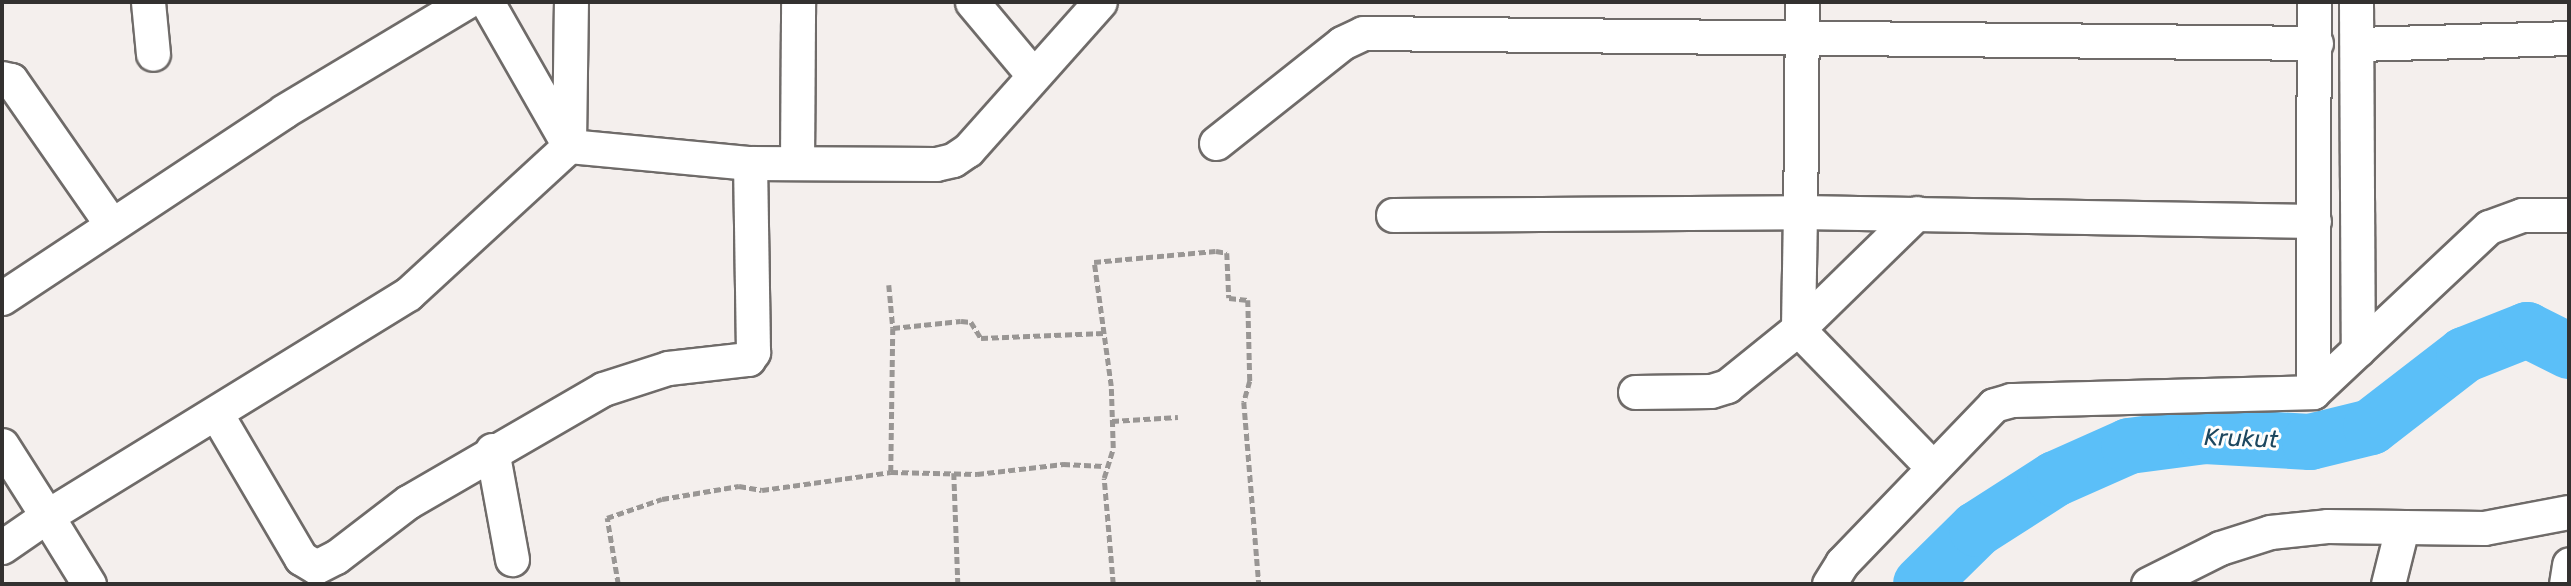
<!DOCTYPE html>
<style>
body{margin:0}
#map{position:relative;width:2571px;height:586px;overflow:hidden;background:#f4efed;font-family:Rubik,sans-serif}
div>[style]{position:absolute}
.river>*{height:56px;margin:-28px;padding:0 28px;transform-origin:28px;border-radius:28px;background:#5bbff8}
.path>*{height:4.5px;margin-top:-2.25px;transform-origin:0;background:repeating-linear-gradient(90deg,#999694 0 7px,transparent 0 10.5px)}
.roads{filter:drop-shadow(2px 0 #6f6b69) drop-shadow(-2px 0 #6f6b69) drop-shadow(0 2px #6f6b69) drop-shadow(0 -2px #6f6b69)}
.street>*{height:33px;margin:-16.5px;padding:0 16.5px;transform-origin:16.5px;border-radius:16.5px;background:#fff}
span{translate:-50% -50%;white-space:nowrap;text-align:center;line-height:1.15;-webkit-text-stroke:6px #fffefd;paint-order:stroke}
.water-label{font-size:24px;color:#1d475f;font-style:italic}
.frame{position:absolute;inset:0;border:4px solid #333130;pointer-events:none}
</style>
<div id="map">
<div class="river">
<div style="left:1921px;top:584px;width:78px;rotate:-44.5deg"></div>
<div style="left:1977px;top:529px;width:93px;rotate:-32.7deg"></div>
<div style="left:2055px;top:479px;width:81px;rotate:-24deg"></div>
<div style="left:2129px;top:446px;width:77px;rotate:-7.5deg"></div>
<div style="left:2205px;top:436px;width:105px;rotate:3.3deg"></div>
<div style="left:2310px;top:442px;width:63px;rotate:-13.8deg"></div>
<div style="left:2371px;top:427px;width:118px;rotate:-37.7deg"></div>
<div style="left:2464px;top:355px;width:68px;rotate:-21.6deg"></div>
<div style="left:2527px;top:330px;width:47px;rotate:26.6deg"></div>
</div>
<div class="path">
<div style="left:889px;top:285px;width:43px;rotate:84.7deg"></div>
<div style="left:893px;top:328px;width:68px;rotate:-5.9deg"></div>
<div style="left:961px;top:321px;width:10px;rotate:6deg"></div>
<div style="left:971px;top:322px;width:19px;rotate:58deg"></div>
<div style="left:981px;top:338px;width:123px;rotate:-2.3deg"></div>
<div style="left:893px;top:328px;width:144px;rotate:90.8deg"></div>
<div style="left:891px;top:472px;width:86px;rotate:1.3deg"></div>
<div style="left:977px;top:474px;width:87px;rotate:-6.6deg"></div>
<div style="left:1063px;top:464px;width:41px;rotate:2.8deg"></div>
<div style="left:1112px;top:421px;width:66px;rotate:-3.5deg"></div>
<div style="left:954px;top:473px;width:111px;rotate:87.9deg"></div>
<div style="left:618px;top:584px;width:67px;rotate:-99.5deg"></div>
<div style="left:607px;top:518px;width:58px;rotate:-19.1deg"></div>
<div style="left:662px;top:499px;width:78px;rotate:-9.6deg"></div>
<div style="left:739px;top:486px;width:23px;rotate:10deg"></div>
<div style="left:762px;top:490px;width:130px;rotate:-7.9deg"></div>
<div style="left:1113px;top:584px;width:106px;rotate:-94.9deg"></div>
<div style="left:1104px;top:478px;width:31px;rotate:-73deg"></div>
<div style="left:1113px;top:448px;width:62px;rotate:-91.8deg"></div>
<div style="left:1111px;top:386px;width:125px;rotate:-97.8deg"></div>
<div style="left:1094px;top:262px;width:122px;rotate:-5.2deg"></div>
<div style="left:1216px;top:251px;width:11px;rotate:10deg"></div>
<div style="left:1227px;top:253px;width:45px;rotate:87.5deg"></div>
<div style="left:1229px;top:298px;width:19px;rotate:6deg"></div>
<div style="left:1248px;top:300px;width:81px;rotate:88.6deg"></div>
<div style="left:1250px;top:381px;width:22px;rotate:106deg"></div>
<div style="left:1244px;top:402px;width:183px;rotate:85.3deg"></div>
</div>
<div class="roads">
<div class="street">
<div style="left:148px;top:2px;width:52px;rotate:84.5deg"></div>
<div style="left:487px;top:2px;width:166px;rotate:60.3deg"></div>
<div style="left:972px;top:2px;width:95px;rotate:50.1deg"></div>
<div style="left:1802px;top:2px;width:210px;rotate:90.5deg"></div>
<div style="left:1800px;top:212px;width:514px;rotate:1deg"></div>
<div style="left:2356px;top:2px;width:348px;rotate:89.7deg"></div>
<div style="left:2357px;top:44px;width:212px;rotate:-1.6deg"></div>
<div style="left:2px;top:78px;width:9px;rotate:13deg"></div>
<div style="left:11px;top:80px;width:175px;rotate:55.2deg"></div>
<div style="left:569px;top:143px;width:141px;rotate:-89.2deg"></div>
<div style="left:1216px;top:143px;width:161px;rotate:-38.4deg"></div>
<div style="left:1342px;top:43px;width:23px;rotate:-25deg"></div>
<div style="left:1363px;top:33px;width:953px;rotate:0.6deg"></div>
<div style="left:797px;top:162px;width:160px;rotate:-89.6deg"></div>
<div style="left:1393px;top:215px;width:407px;rotate:-0.4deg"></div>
<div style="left:1800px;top:212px;width:117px;rotate:91deg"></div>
<div style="left:1798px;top:329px;width:191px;rotate:45.8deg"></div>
<div style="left:2px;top:298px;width:338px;rotate:-33.5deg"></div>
<div style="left:284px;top:111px;width:212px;rotate:-30.9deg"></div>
<div style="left:1635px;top:392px;width:76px;rotate:-0.8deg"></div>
<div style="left:1711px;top:391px;width:17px;rotate:-17deg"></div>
<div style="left:1727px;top:386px;width:91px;rotate:-38.8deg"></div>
<div style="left:1798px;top:329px;width:166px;rotate:-44.3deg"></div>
<div style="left:2313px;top:392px;width:390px;rotate:-89.9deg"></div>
<div style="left:217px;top:415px;width:166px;rotate:59.6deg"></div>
<div style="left:301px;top:558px;width:17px;rotate:31deg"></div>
<div style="left:316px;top:567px;width:22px;rotate:-27deg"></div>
<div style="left:336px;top:557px;width:91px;rotate:-37.4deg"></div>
<div style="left:408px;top:502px;width:225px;rotate:-30.1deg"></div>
<div style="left:603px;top:389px;width:68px;rotate:-17.9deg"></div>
<div style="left:668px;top:368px;width:81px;rotate:-6.4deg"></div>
<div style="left:748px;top:359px;width:9px;rotate:-54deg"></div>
<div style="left:753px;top:352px;width:189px;rotate:-90.9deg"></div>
<div style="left:2px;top:445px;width:84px;rotate:57.6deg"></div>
<div style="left:47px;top:516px;width:424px;rotate:-31.6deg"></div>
<div style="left:408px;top:294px;width:219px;rotate:-42.6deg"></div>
<div style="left:569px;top:146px;width:182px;rotate:5.4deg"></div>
<div style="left:750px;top:163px;width:186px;rotate:0.3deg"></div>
<div style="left:936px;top:164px;width:17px;rotate:-13deg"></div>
<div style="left:953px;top:160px;width:18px;rotate:-34deg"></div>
<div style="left:968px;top:150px;width:198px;rotate:-48.3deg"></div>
<div style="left:492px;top:450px;width:111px;rotate:79.6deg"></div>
<div style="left:2px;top:547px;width:55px;rotate:-34.6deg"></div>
<div style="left:47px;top:516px;width:80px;rotate:58.3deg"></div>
<div style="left:1829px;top:584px;width:25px;rotate:-58deg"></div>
<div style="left:1842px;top:563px;width:219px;rotate:-46.1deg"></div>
<div style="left:1994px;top:405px;width:18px;rotate:-16deg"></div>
<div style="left:2011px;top:400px;width:302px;rotate:-1.5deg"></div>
<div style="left:2313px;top:392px;width:241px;rotate:-43.2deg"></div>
<div style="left:2489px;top:227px;width:35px;rotate:-20deg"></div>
<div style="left:2522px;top:215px;width:47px"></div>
<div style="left:2148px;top:584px;width:80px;rotate:-26.6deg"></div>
<div style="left:2220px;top:548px;width:52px;rotate:-17.7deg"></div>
<div style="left:2270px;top:532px;width:57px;rotate:-6deg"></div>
<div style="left:2327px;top:526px;width:157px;rotate:0.7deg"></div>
<div style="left:2484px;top:528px;width:86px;rotate:-10.7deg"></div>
<div style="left:2388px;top:584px;width:58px;rotate:-76deg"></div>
<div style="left:2566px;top:584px;width:20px;rotate:-81deg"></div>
</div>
</div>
<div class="water-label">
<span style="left:2241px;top:439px;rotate:2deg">Krukut</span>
</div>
<div class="frame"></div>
</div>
